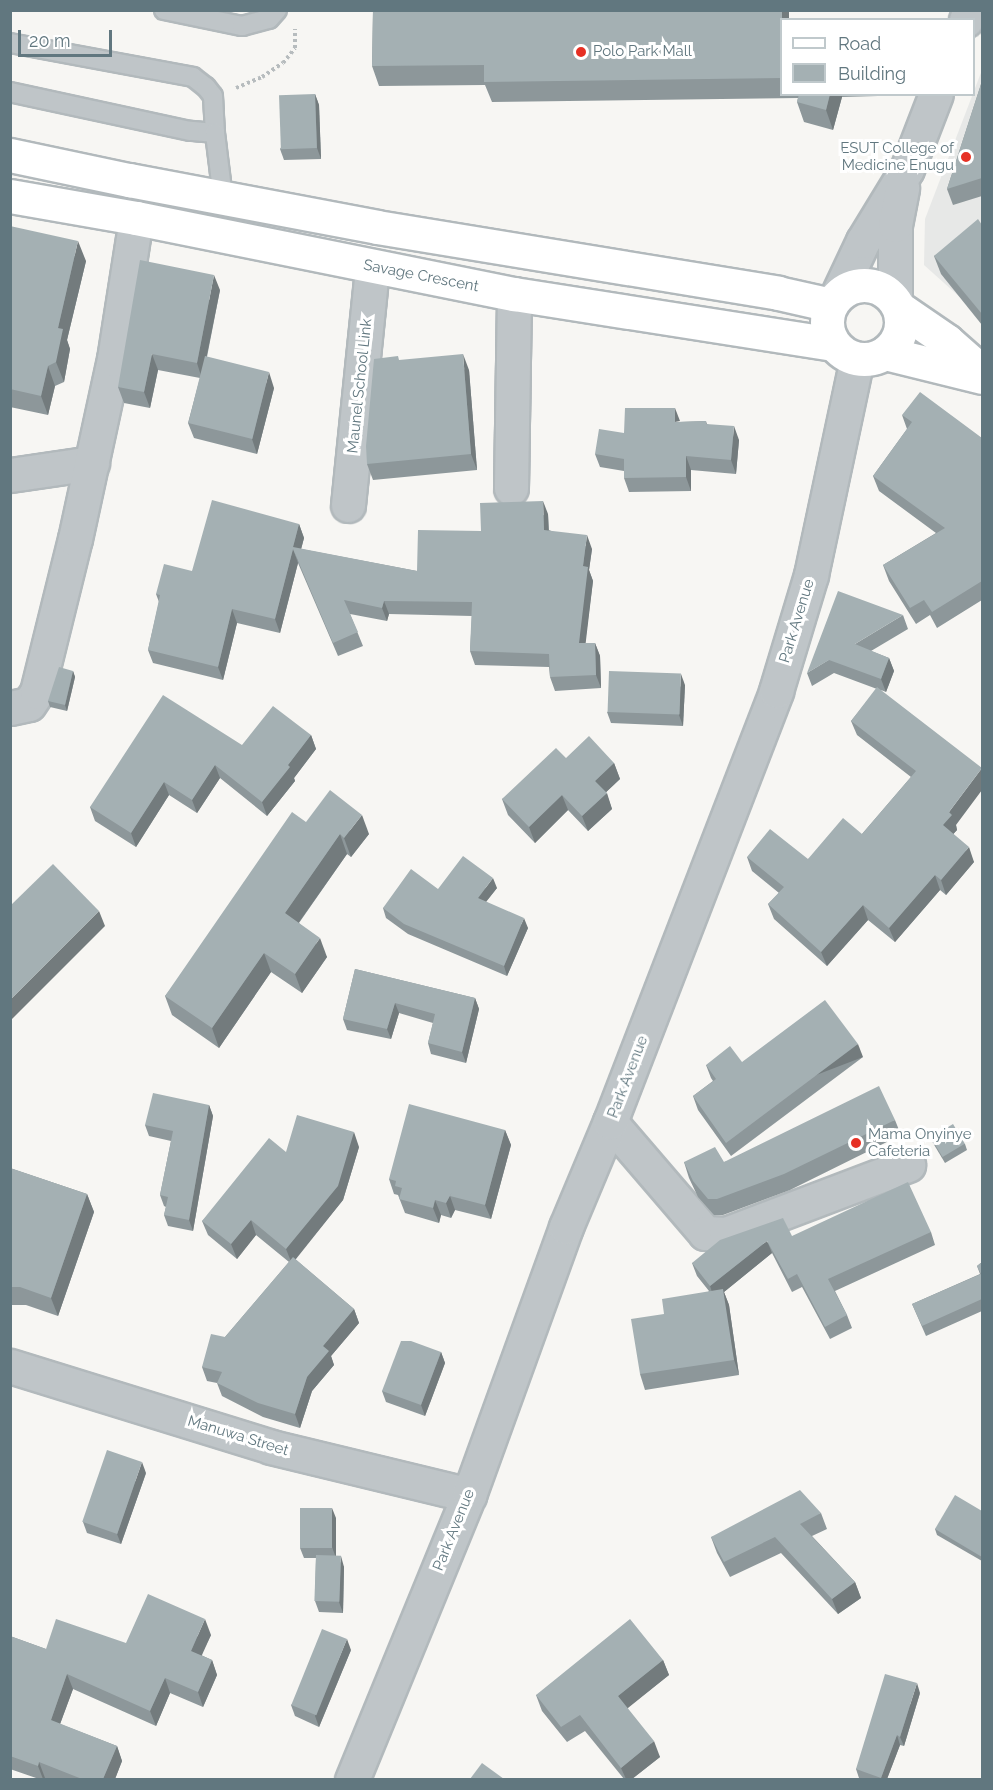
<!DOCTYPE html>
<style>
body{margin:0}
#map{position:relative;width:993px;height:1790px;overflow:hidden;background:#f7f6f3;font-family:Raleway,sans-serif}
div>[style]{position:absolute}
.built>*{inset:0;background:#e7e8e7}
.path>*{height:4px;margin-top:-2px;transform-origin:0;background:repeating-linear-gradient(90deg,#b7bcbe 0 3px,transparent 0 6px)}
.roads{filter:drop-shadow(2px 0 #b2b9bc) drop-shadow(-2px 0 #b2b9bc) drop-shadow(0 2px #b2b9bc) drop-shadow(0 -2px #b2b9bc)}
.service>*{height:18px;margin:-9px;padding:0 9px;transform-origin:9px;border-radius:9px;background:#bfc5c8}
.minor>*{height:33px;margin:-16.5px;padding:0 16.5px;transform-origin:16.5px;border-radius:16.5px;background:#bfc5c8}
.tertiary>*{height:33px;margin:-16.5px;padding:0 16.5px;transform-origin:16.5px;border-radius:16.5px;background:#bfc5c8}
.secondary>*{height:33px;margin:-16.5px;padding:0 16.5px;transform-origin:16.5px;border-radius:16.5px;background:#fff}
.secondary>.ring{margin:-16.5px;padding:0;box-sizing:content-box;background:none;border:33px solid #fff;border-radius:50%}
.wall>*{inset:0;background:#8d979a}
.shaded-wall>*{inset:0;background:#737b7d;transform-origin:0 0}
.building>*{inset:0;background:#a4b0b3;transform-origin:0 0}
.dots>*{width:16px;height:16px;translate:-50% -50%;box-sizing:border-box;border:3px solid #fff;border-radius:50%}
span{translate:-50% -50%;white-space:nowrap;text-align:center;line-height:1.15;-webkit-text-stroke:6px #fff;paint-order:stroke}
.poi-label{font-size:15px;color:#61777f}
.left{translate:0 -50%;text-align:left}
.right{translate:-100% -50%;text-align:right}
.street-label{font-size:15px;color:#61777f}
.frame{position:absolute;inset:0;border:12px solid #61777f;pointer-events:none}
.legend{position:absolute;left:780px;top:18px;width:195px;height:78px;box-sizing:border-box;background:#fff;border:2px solid #c0c9cc;margin:0;padding:8px 10px;list-style:none;font-size:18px;color:#61777f}
.legend li{display:flex;align-items:center;gap:12px;height:30px}
.legend b{width:30px;border:2px solid #c0c9cc}
.scale{position:absolute;left:18px;top:30px;width:94px;height:27px;box-sizing:border-box;border:3px solid #61777f;border-top:0;padding-left:8px;font-size:18px;line-height:21px;white-space:nowrap;color:#61777f;-webkit-text-stroke:4px #fff;paint-order:stroke}
</style>
<div id="map">
<div class="built">
<div style="clip-path:polygon(982px 70px,982px 317px,924px 265px,925px 219px)"></div>
</div>
<div class="path">
<div style="left:236px;top:88px;width:28px;rotate:-23deg"></div>
<div style="left:262px;top:77px;width:25px;rotate:-34deg"></div>
<div style="left:283px;top:63px;width:19px;rotate:-51deg"></div>
<div style="left:295px;top:48px;width:19px;rotate:-90deg"></div>
</div>
<div class="roads">
<div class="service">
<div style="left:164px;top:10px;width:80px;rotate:11.6deg"></div>
<div style="left:242px;top:26px;width:28px;rotate:-15deg"></div>
<div style="left:269px;top:19px;width:12px;rotate:-48deg"></div>
<div style="left:10px;top:43px;width:186px;rotate:10.5deg"></div>
<div style="left:193px;top:77px;width:16px;rotate:38deg"></div>
<div style="left:206px;top:87px;width:11px;rotate:52deg"></div>
<div style="left:213px;top:96px;width:37px;rotate:87deg"></div>
<div style="left:215px;top:133px;width:25px;rotate:-175deg"></div>
<div style="left:190px;top:131px;width:184px;rotate:-167.8deg"></div>
<div style="left:215px;top:133px;width:65px;rotate:83deg"></div>
</div>
<div class="minor">
<div style="left:10px;top:475px;width:83px;rotate:-8.3deg"></div>
<div style="left:511px;top:488px;width:194px;rotate:-89.1deg"></div>
<div style="left:348px;top:505px;width:239px;rotate:-84.2deg"></div>
<div style="left:10px;top:708px;width:19px;rotate:-12deg"></div>
<div style="left:29px;top:704px;width:14px;rotate:-56deg"></div>
<div style="left:37px;top:692px;width:158px;rotate:-76.1deg"></div>
<div style="left:75px;top:539px;width:184px;rotate:-77.8deg"></div>
<div style="left:114px;top:359px;width:143px;rotate:-81.1deg"></div>
<div style="left:610px;top:1122px;width:146px;rotate:49.4deg"></div>
<div style="left:705px;top:1233px;width:21px;rotate:3deg"></div>
<div style="left:726px;top:1234px;width:195px;rotate:-20.8deg"></div>
<div style="left:10px;top:1366px;width:273px;rotate:17.2deg"></div>
<div style="left:271px;top:1447px;width:204px;rotate:13.6deg"></div>
</div>
<div class="tertiary">
<div style="left:966px;top:20px;width:11px;rotate:-68deg"></div>
<div style="left:837px;top:296px;width:61px;rotate:-64.7deg"></div>
<div style="left:863px;top:241px;width:84px;rotate:-58.6deg"></div>
<div style="left:907px;top:169px;width:80px;rotate:-68.9deg"></div>
<div style="left:895px;top:300px;width:75px;rotate:-90deg"></div>
<div style="left:895px;top:225px;width:38px;rotate:-79deg"></div>
<div style="left:352px;top:1780px;width:308px;rotate:-67.7deg"></div>
<div style="left:469px;top:1495px;width:285px;rotate:-70.1deg"></div>
<div style="left:566px;top:1227px;width:114px;rotate:-67.3deg"></div>
<div style="left:610px;top:1122px;width:462px;rotate:-68.9deg"></div>
<div style="left:776px;top:691px;width:121px;rotate:-73.2deg"></div>
<div style="left:811px;top:575px;width:221px;rotate:-78deg"></div>
</div>
<div class="secondary">
<div style="left:10px;top:155px;width:122px;rotate:11.9deg"></div>
<div style="left:129px;top:180px;width:252px;rotate:10.7deg"></div>
<div style="left:377px;top:227px;width:406px;rotate:9.3deg"></div>
<div style="left:778px;top:293px;width:54px;rotate:12.8deg"></div>
<div style="left:10px;top:196px;width:128px;rotate:9.9deg"></div>
<div style="left:136px;top:218px;width:386px;rotate:11.4deg"></div>
<div style="left:514px;top:294px;width:323px;rotate:8.9deg"></div>
<div class="ring" style="left:827px;top:285px;width:41px;height:41px"></div>
<div style="left:899px;top:308px;width:58px;rotate:34.5deg"></div>
<div style="left:947px;top:341px;width:47px;rotate:41.5deg"></div>
<div style="left:885px;top:353px;width:100px;rotate:13.9deg"></div>
</div>
</div>
<div class="wall">
<div style="clip-path:polygon(373px 10px,789px 10px,789px 20px,782px 20px,782px 94px,879px 94px,878px 96px,842px 97px,833px 130px,804px 122px,797px 102px,798px 98px,492px 102px,485px 85px,379px 86px,372px 66px)"></div>
<div style="clip-path:polygon(982px 81px,982px 196px,953px 205px,947px 189px)"></div>
<div style="clip-path:polygon(315px 94px,319px 105px,321px 159px,284px 160px,280px 149px)"></div>
<div style="clip-path:polygon(982px 225px,982px 325px,941px 274px,934px 256px)"></div>
<div style="clip-path:polygon(10px 226px,86px 261px,67px 340px,70px 349px,64px 382px,55px 386px,48px 415px,10px 407px)"></div>
<div style="clip-path:polygon(220px 290px,207px 357px,274px 388px,257px 454px,194px 438px,188px 423px,200px 378px,158px 370px,150px 408px,124px 403px,118px 387px)"></div>
<div style="clip-path:polygon(400px 360px,469px 370px,477px 470px,373px 480px,367px 464px)"></div>
<div style="clip-path:polygon(902px 415px,982px 438px,982px 600px,937px 628px,930px 615px,916px 624px,889px 581px,883px 565px,936px 533px,879px 491px,873px 476px,907px 429px)"></div>
<div style="clip-path:polygon(706px 421px,707px 424px,739px 440px,736px 474px,691px 470px,691px 491px,629px 492px,624px 478px,624px 471px,600px 467px,595px 454px,624px 433px,680px 422px)"></div>
<div style="clip-path:polygon(548px 514px,549px 530px,592px 549px,589px 570px,593px 581px,585px 643px,595px 643px,600px 656px,601px 688px,555px 691px,550px 677px,549px 667px,475px 665px,470px 651px,472px 616px,389px 614px,387px 621px,350px 614px,363px 646px,338px 656px,298px 563px,280px 633px,237px 623px,223px 680px,153px 663px,148px 650px,159px 602px,156px 594px,192px 571px,299px 524px,304px 538px,301px 549px,417px 571px,481px 531px)"></div>
<div style="clip-path:polygon(903px 615px,908px 629px,871px 651px,889px 658px,894px 671px,886px 692px,881px 690px,956px 825px,957px 830px,953px 834px,974px 862px,946px 895px,940px 890px,895px 942px,868px 920px,827px 966px,774px 919px,768px 904px,779px 893px,752px 871px,747px 857px,808px 859px,862px 834px,911px 777px,857px 735px,851px 721px,877px 689px,834px 673px,812px 686px,807px 673px)"></div>
<div style="clip-path:polygon(73px 671px,75px 677px,67px 711px,50px 707px,48px 701px)"></div>
<div style="clip-path:polygon(685px 685px,683px 726px,611px 723px,607px 712px)"></div>
<div style="clip-path:polygon(311px 735px,316px 749px,294px 778px,295px 781px,267px 816px,220px 778px,197px 813px,169px 795px,136px 847px,95px 821px,90px 807px,242px 745px)"></div>
<div style="clip-path:polygon(566px 758px,614px 763px,620px 779px,606px 792px,612px 809px,588px 831px,568px 810px,535px 843px,508px 815px,502px 799px)"></div>
<div style="clip-path:polygon(306px 822px,369px 834px,351px 857px,347px 854px,299px 923px,327px 957px,302px 993px,271px 972px,219px 1048px,172px 1015px,165px 996px)"></div>
<div style="clip-path:polygon(497px 888px,486px 902px,528px 928px,507px 976px,408px 934px,386px 918px,383px 908px,438px 889px)"></div>
<div style="clip-path:polygon(355px 969px,475px 998px,479px 1009px,466px 1063px,431px 1054px,428px 1043px,433px 1023px,399px 1013px,391px 1039px,347px 1030px,343px 1019px)"></div>
<div style="clip-path:polygon(863px 1057px,731px 1156px,698px 1110px,693px 1096px,713px 1081px,711px 1078px,706px 1065px,742px 1062px)"></div>
<div style="clip-path:polygon(209px 1105px,213px 1116px,193px 1231px,168px 1226px,164px 1215px,166px 1207px,164px 1206px,160px 1195px,171px 1141px,149px 1136px,145px 1125px)"></div>
<div style="clip-path:polygon(895px 1120px,901px 1135px,790px 1190px,723px 1215px,714px 1215px,698px 1197px,689px 1178px,684px 1162px,724px 1162px)"></div>
<div style="clip-path:polygon(505px 1130px,511px 1145px,491px 1219px,455px 1210px,451px 1218px,441px 1215px,439px 1223px,405px 1213px,398px 1195px,394px 1194px,389px 1179px)"></div>
<div style="clip-path:polygon(931px 1137px,965px 1144px,967px 1150px,945px 1163px,933px 1143px)"></div>
<div style="clip-path:polygon(359px 1147px,343px 1200px,295px 1259px,354px 1309px,359px 1323px,331px 1356px,334px 1365px,312px 1391px,300px 1428px,263px 1417px,222px 1396px,217px 1383px,207px 1381px,202px 1367px,225px 1337px,289px 1262px,256px 1235px,237px 1259px,208px 1235px,202px 1221px,286px 1152px)"></div>
<div style="clip-path:polygon(10px 1168px,87px 1194px,94px 1212px,58px 1316px,26px 1305px,10px 1305px)"></div>
<div style="clip-path:polygon(931px 1232px,935px 1245px,835px 1291px,847px 1315px,852px 1328px,830px 1339px,802px 1287px,792px 1292px,772px 1253px,724px 1292px,729px 1305px,739px 1375px,645px 1390px,640px 1374px,709px 1291px,697px 1276px,692px 1263px,792px 1236px)"></div>
<div style="clip-path:polygon(982px 1262px,982px 1311px,926px 1336px,912px 1304px,980px 1274px,977px 1266px)"></div>
<div style="clip-path:polygon(441px 1352px,445px 1363px,425px 1416px,386px 1402px,382px 1391px)"></div>
<div style="clip-path:polygon(146px 1473px,121px 1544px,87px 1533px,83px 1522px)"></div>
<div style="clip-path:polygon(982px 1511px,982px 1561px,937px 1535px,935px 1529px)"></div>
<div style="clip-path:polygon(821px 1513px,827px 1529px,812px 1536px,855px 1582px,861px 1598px,838px 1614px,781px 1553px,730px 1577px,717px 1553px,711px 1537px)"></div>
<div style="clip-path:polygon(336px 1518px,336px 1556px,344px 1567px,343px 1613px,319px 1612px,315px 1601px,316px 1558px,304px 1558px,300px 1548px)"></div>
<div style="clip-path:polygon(211px 1635px,201px 1655px,212px 1660px,217px 1675px,203px 1707px,170px 1693px,156px 1726px,73px 1689px,60px 1724px,117px 1746px,122px 1761px,115px 1779px,50px 1779px,45px 1778px,44px 1779px,39px 1779px,10px 1769px,10px 1636px,46px 1649px,126px 1643px)"></div>
<div style="clip-path:polygon(351px 1650px,319px 1727px,295px 1716px,291px 1705px)"></div>
<div style="clip-path:polygon(663px 1660px,669px 1675px,627px 1708px,660px 1757px,632px 1779px,624px 1779px,585px 1731px,567px 1742px,542px 1711px,536px 1695px)"></div>
<div style="clip-path:polygon(920px 1693px,904px 1746px,900px 1745px,887px 1779px,862px 1779px,859px 1778px,856px 1769px)"></div>
</div>
<div class="shaded-wall">
<div style="left:782px;top:10px;width:7px;height:10px"></div>
<div style="clip-path:polygon(315px 94px,319px 105px,321px 159px,317px 148px)"></div>
<div style="clip-path:polygon(830px 94px,842px 94px,842px 97px,833px 130px,826px 110px)"></div>
<div style="clip-path:polygon(78px 241px,86px 261px,67px 340px,70px 349px,64px 382px,56px 362px,58px 328px)"></div>
<div style="clip-path:polygon(214px 275px,220px 290px,202px 379px,197px 363px)"></div>
<div style="clip-path:polygon(152px 354px,158px 370px,150px 408px,144px 392px)"></div>
<div style="clip-path:polygon(463px 354px,469px 370px,477px 470px,471px 454px)"></div>
<div style="clip-path:polygon(48px 366px,55px 386px,48px 415px,41px 396px)"></div>
<div style="clip-path:polygon(269px 372px,274px 388px,257px 454px,252px 439px)"></div>
<div style="clip-path:polygon(675px 408px,680px 421px,675px 422px)"></div>
<div style="clip-path:polygon(734px 426px,739px 440px,736px 474px,731px 460px)"></div>
<div style="clip-path:polygon(686px 456px,691px 470px,691px 491px,686px 477px)"></div>
<div style="clip-path:polygon(543px 501px,548px 514px,549px 544px,544px 530px)"></div>
<div style="clip-path:polygon(299px 524px,304px 538px,298px 561px,293px 547px)"></div>
<div style="clip-path:polygon(587px 535px,592px 549px,589px 570px,593px 581px,584px 657px,579px 643px,583px 566px)"></div>
<div style="clip-path:polygon(293px 549px,298px 563px,280px 633px,275px 619px)"></div>
<div style="clip-path:polygon(384px 601px,389px 614px,387px 621px,382px 608px)"></div>
<div style="clip-path:polygon(232px 609px,237px 623px,223px 680px,218px 667px)"></div>
<div style="clip-path:polygon(595px 643px,600px 656px,601px 688px,596px 675px)"></div>
<div style="clip-path:polygon(889px 658px,894px 671px,886px 692px,881px 679px)"></div>
<div style="clip-path:polygon(73px 671px,75px 677px,67px 711px,65px 705px)"></div>
<div style="clip-path:polygon(681px 674px,685px 685px,683px 726px,679px 715px)"></div>
<div style="clip-path:polygon(311px 735px,316px 749px,294px 778px,295px 781px,267px 816px,262px 802px,288px 765px)"></div>
<div style="clip-path:polygon(614px 763px,620px 779px,601px 797px,595px 781px)"></div>
<div style="clip-path:polygon(215px 765px,220px 778px,197px 813px,192px 800px)"></div>
<div style="clip-path:polygon(982px 768px,982px 790px,956px 825px,957px 830px,948px 840px,943px 825px,949px 812px)"></div>
<div style="clip-path:polygon(164px 782px,169px 795px,136px 847px,131px 833px)"></div>
<div style="clip-path:polygon(607px 793px,612px 809px,588px 831px,582px 816px)"></div>
<div style="clip-path:polygon(562px 795px,568px 810px,535px 843px,529px 827px)"></div>
<div style="clip-path:polygon(362px 815px,369px 834px,351px 857px,344px 838px)"></div>
<div style="clip-path:polygon(340px 834px,347px 854px,292px 932px,285px 913px)"></div>
<div style="clip-path:polygon(969px 847px,974px 862px,946px 895px,941px 880px)"></div>
<div style="clip-path:polygon(935px 875px,940px 890px,895px 942px,889px 928px)"></div>
<div style="clip-path:polygon(493px 878px,497px 888px,481px 908px,478px 898px)"></div>
<div style="clip-path:polygon(863px 905px,868px 920px,827px 966px,821px 952px)"></div>
<div style="clip-path:polygon(99px 911px,105px 926px,10px 1021px,10px 1000px)"></div>
<div style="clip-path:polygon(524px 918px,528px 928px,507px 976px,504px 966px)"></div>
<div style="clip-path:polygon(320px 938px,327px 957px,302px 993px,295px 974px)"></div>
<div style="clip-path:polygon(264px 953px,271px 972px,219px 1048px,212px 1028px)"></div>
<div style="clip-path:polygon(475px 998px,479px 1009px,466px 1063px,462px 1052px)"></div>
<div style="clip-path:polygon(395px 1003px,399px 1013px,391px 1039px,387px 1029px)"></div>
<div style="left:858px;top:1044px;width:14px;height:165px;rotate:69deg"></div>
<div style="clip-path:polygon(209px 1105px,213px 1116px,193px 1231px,189px 1220px)"></div>
<div style="clip-path:polygon(505px 1130px,511px 1145px,491px 1219px,485px 1205px)"></div>
<div style="clip-path:polygon(354px 1132px,359px 1147px,343px 1200px,292px 1264px,286px 1249px)"></div>
<div style="clip-path:polygon(452px 1192px,450px 1196px,455px 1210px,451px 1218px,446px 1203px)"></div>
<div style="clip-path:polygon(87px 1194px,94px 1212px,58px 1316px,51px 1298px)"></div>
<div style="clip-path:polygon(435px 1200px,441px 1215px,439px 1223px,433px 1208px)"></div>
<div style="clip-path:polygon(251px 1220px,256px 1235px,237px 1259px,231px 1244px)"></div>
<div style="clip-path:polygon(767px 1241px,772px 1253px,724px 1292px,729px 1305px,739px 1375px,710px 1286px)"></div>
<div style="clip-path:polygon(354px 1309px,359px 1323px,331px 1356px,334px 1365px,312px 1391px,300px 1428px,295px 1414px,307px 1377px,323px 1346px)"></div>
<div style="clip-path:polygon(441px 1352px,445px 1363px,425px 1416px,421px 1405px)"></div>
<div style="clip-path:polygon(142px 1462px,146px 1473px,121px 1544px,117px 1534px)"></div>
<div style="clip-path:polygon(332px 1508px,336px 1518px,336px 1558px,332px 1547px)"></div>
<div style="clip-path:polygon(341px 1556px,344px 1567px,343px 1613px,339px 1602px)"></div>
<div style="clip-path:polygon(855px 1582px,861px 1598px,838px 1614px,832px 1599px)"></div>
<div style="clip-path:polygon(205px 1619px,211px 1635px,197px 1666px,191px 1651px)"></div>
<div style="clip-path:polygon(347px 1639px,351px 1650px,319px 1727px,315px 1716px)"></div>
<div style="clip-path:polygon(212px 1660px,217px 1675px,203px 1707px,198px 1692px)"></div>
<div style="clip-path:polygon(663px 1660px,669px 1675px,623px 1712px,618px 1696px)"></div>
<div style="clip-path:polygon(67px 1674px,73px 1689px,56px 1735px,51px 1720px)"></div>
<div style="clip-path:polygon(165px 1678px,170px 1693px,156px 1726px,150px 1711px)"></div>
<div style="clip-path:polygon(917px 1683px,920px 1693px,904px 1746px,900px 1737px)"></div>
<div style="clip-path:polygon(897px 1735px,900px 1745px,887px 1779px,881px 1779px,881px 1778px)"></div>
<div style="clip-path:polygon(654px 1741px,660px 1757px,632px 1779px,626px 1779px,621px 1768px)"></div>
<div style="clip-path:polygon(117px 1746px,122px 1761px,115px 1779px,103px 1779px)"></div>
<div style="clip-path:polygon(39px 1762px,45px 1778px,44px 1779px,43px 1779px,38px 1766px)"></div>
</div>
<div class="building">
<div style="clip-path:polygon(373px 10px,782px 10px,782px 78px,484px 82px,484px 65px,372px 66px)"></div>
<div style="clip-path:polygon(982px 81px,982px 178px,947px 189px)"></div>
<div style="left:315px;top:94px;width:54px;height:36px;rotate:88deg"></div>
<div style="clip-path:polygon(799px 94px,830px 94px,826px 110px,797px 102px)"></div>
<div style="clip-path:polygon(978px 219px,982px 225px,982px 314px,934px 256px)"></div>
<div style="clip-path:polygon(10px 226px,78px 241px,58px 328px,63px 329px,56px 362px,48px 366px,41px 396px,10px 389px)"></div>
<div style="clip-path:polygon(140px 260px,214px 275px,197px 363px,152px 354px,144px 392px,118px 387px)"></div>
<div style="clip-path:polygon(463px 354px,471px 454px,367px 464px,366px 446px,374px 359px,398px 356px,399px 360px)"></div>
<div style="left:205px;top:356px;width:66px;height:69px;rotate:14deg"></div>
<div style="clip-path:polygon(920px 392px,982px 438px,982px 581px,932px 612px,924px 600px,910px 608px,883px 565px,945px 528px,873px 476px,912px 422px,902px 415px)"></div>
<div style="clip-path:polygon(625px 408px,675px 408px,675px 422px,706px 421px,706px 424px,734px 426px,731px 460px,686px 456px,686px 477px,624px 478px,624px 459px,595px 454px,599px 429px,624px 433px)"></div>
<div style="clip-path:polygon(212px 500px,299px 524px,293px 547px,417px 571px,418px 530px,481px 531px,480px 503px,543px 501px,544px 530px,587px 535px,583px 566px,588px 567px,579px 643px,595px 643px,596px 675px,550px 677px,549px 654px,470px 651px,472px 602px,384px 601px,382px 608px,344px 600px,358px 632px,333px 643px,293px 549px,275px 619px,232px 609px,218px 667px,148px 650px,160px 595px,156px 594px,164px 564px,192px 571px)"></div>
<div style="clip-path:polygon(838px 591px,903px 615px,855px 644px,889px 658px,881px 679px,829px 660px,807px 673px)"></div>
<div style="clip-path:polygon(59px 667px,73px 671px,65px 705px,48px 701px)"></div>
<div style="left:609px;top:671px;width:72px;height:41px;rotate:2deg"></div>
<div style="clip-path:polygon(877px 687px,982px 768px,949px 812px,952px 815px,943px 825px,969px 847px,941px 880px,935px 875px,889px 928px,863px 905px,821px 952px,768px 904px,784px 887px,747px 857px,770px 829px,808px 859px,843px 818px,862px 834px,916px 771px,851px 721px)"></div>
<div style="clip-path:polygon(163px 695px,242px 745px,273px 706px,311px 735px,288px 765px,290px 767px,262px 802px,215px 765px,192px 800px,164px 782px,131px 833px,90px 807px)"></div>
<div style="clip-path:polygon(589px 736px,614px 763px,595px 781px,607px 793px,582px 816px,562px 795px,529px 827px,502px 799px,556px 748px,566px 758px)"></div>
<div style="clip-path:polygon(330px 790px,362px 815px,344px 838px,340px 834px,285px 913px,320px 938px,295px 974px,264px 953px,212px 1028px,165px 996px,292px 812px,306px 822px)"></div>
<div style="clip-path:polygon(463px 856px,493px 878px,478px 898px,524px 918px,504px 966px,404px 924px,383px 908px,411px 869px,438px 889px)"></div>
<div style="clip-path:polygon(53px 864px,99px 911px,10px 1000px,10px 906px)"></div>
<div style="clip-path:polygon(355px 969px,475px 998px,462px 1052px,428px 1043px,435px 1014px,395px 1003px,387px 1029px,343px 1019px)"></div>
<div style="clip-path:polygon(825px 1000px,858px 1044px,726px 1143px,693px 1096px,716px 1079px,706px 1065px,730px 1046px,742px 1062px)"></div>
<div style="clip-path:polygon(879px 1086px,895px 1120px,784px 1174px,717px 1199px,708px 1199px,693px 1181px,684px 1162px,715px 1147px,724px 1162px)"></div>
<div style="clip-path:polygon(153px 1093px,209px 1105px,189px 1220px,164px 1215px,168px 1197px,160px 1195px,173px 1131px,145px 1125px)"></div>
<div style="clip-path:polygon(409px 1104px,505px 1130px,485px 1205px,450px 1196px,452px 1192px,446px 1203px,435px 1200px,433px 1208px,399px 1199px,402px 1188px,395px 1186px,396px 1181px,389px 1179px)"></div>
<div style="clip-path:polygon(297px 1115px,354px 1132px,338px 1186px,286px 1249px,251px 1220px,231px 1244px,202px 1221px,269px 1138px,286px 1152px)"></div>
<div style="left:953px;top:1124px;width:23px;height:26px;rotate:59deg"></div>
<div style="clip-path:polygon(10px 1168px,87px 1194px,51px 1298px,20px 1287px,10px 1287px)"></div>
<div style="clip-path:polygon(908px 1182px,931px 1232px,828px 1279px,847px 1315px,825px 1327px,797px 1274px,788px 1279px,767px 1241px,710px 1286px,692px 1263px,720px 1240px,783px 1218px,792px 1236px)"></div>
<div style="clip-path:polygon(293px 1257px,354px 1309px,323px 1346px,329px 1351px,307px 1377px,295px 1414px,258px 1403px,217px 1383px,222px 1372px,202px 1367px,211px 1334px,225px 1337px)"></div>
<div style="clip-path:polygon(982px 1262px,982px 1299px,922px 1326px,912px 1304px,981px 1274px,977px 1266px)"></div>
<div style="clip-path:polygon(723px 1289px,734px 1360px,640px 1374px,631px 1319px,664px 1314px,662px 1299px)"></div>
<div style="clip-path:polygon(401px 1341px,411px 1341px,441px 1352px,421px 1405px,382px 1391px)"></div>
<div style="left:107px;top:1450px;width:37px;height:76px;rotate:19deg"></div>
<div style="clip-path:polygon(800px 1490px,821px 1513px,800px 1524px,855px 1582px,832px 1599px,775px 1537px,724px 1562px,711px 1537px)"></div>
<div style="clip-path:polygon(955px 1495px,982px 1511px,982px 1557px,935px 1529px)"></div>
<div style="left:300px;top:1508px;width:32px;height:40px"></div>
<div style="left:316px;top:1555px;width:25px;height:46px;rotate:2deg"></div>
<div style="clip-path:polygon(148px 1594px,205px 1619px,191px 1651px,212px 1660px,198px 1692px,165px 1678px,150px 1711px,67px 1674px,51px 1720px,117px 1746px,103px 1779px,82px 1779px,39px 1762px,38px 1766px,10px 1756px,10px 1636px,46px 1649px,56px 1619px,126px 1643px)"></div>
<div style="clip-path:polygon(630px 1619px,663px 1660px,618px 1696px,654px 1741px,621px 1768px,580px 1715px,561px 1727px,536px 1695px)"></div>
<div style="left:322px;top:1629px;width:27px;height:82px;rotate:22deg"></div>
<div style="clip-path:polygon(885px 1674px,917px 1683px,900px 1737px,897px 1735px,881px 1778px,856px 1769px)"></div>
<div style="clip-path:polygon(482px 1763px,504px 1779px,470px 1779px)"></div>
</div>
<div class="dots">
<div style="left:581px;top:52px;background:#e63024"></div>
<div style="left:966px;top:157px;background:#e63024"></div>
<div style="left:856px;top:1143px;background:#e63024"></div>
</div>
<div class="poi-label">
<span class="left" style="left:593px;top:52px">Polo Park Mall</span>
<span class="right" style="left:954px;top:157px">ESUT College of<br>Medicine Enugu</span>
<span class="left" style="left:868px;top:1143px">Mama Onyinye<br>Cafeteria</span>
</div>
<div class="street-label">
<span style="left:421px;top:276px;rotate:11deg">Savage Crescent</span>
<span style="left:360px;top:386px;rotate:-84deg">Maunel School Link</span>
<span style="left:797px;top:621px;rotate:-73deg">Park Avenue</span>
<span style="left:628px;top:1077px;rotate:-69deg">Park Avenue</span>
<span style="left:238px;top:1436px;rotate:17deg">Manuwa Street</span>
<span style="left:454px;top:1530px;rotate:-68deg">Park Avenue</span>
</div>
<div class="frame"></div>
<ul class="legend">
<li><b style="height:8px;background:#fff"></b>Road</li>
<li><b style="height:16px;background:#a4b0b3"></b>Building</li>
</ul>
<div class="scale">20 m</div>
</div>
